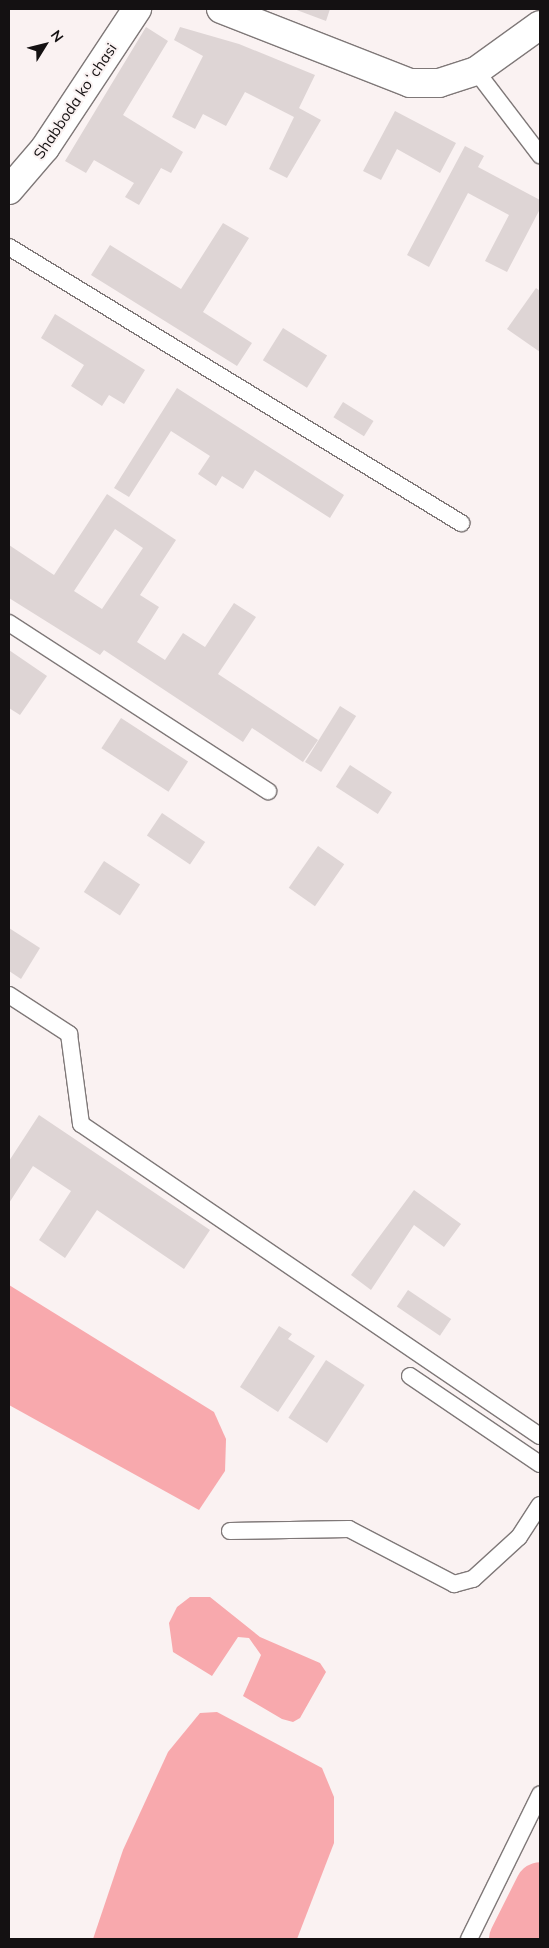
<!DOCTYPE html>
<meta charset="utf-8">
<style>
body{margin:0}
#map{position:relative;width:549px;height:1948px;overflow:hidden;background:#faf2f2;font-family:Mulish,sans-serif}
div>[style]{position:absolute}
.water>*{inset:0;background:#f8a9ad}
.river>*{height:51px;margin:-25.5px;padding:0 25.5px;transform-origin:25.5px;border-radius:25.5px;background:#f8a9ad}
.building>*{inset:0;background:#ded5d5;transform-origin:0 0}
.roads{filter:drop-shadow(1px 0 #7f7878) drop-shadow(-1px 0 #7f7878) drop-shadow(0 1px #7f7878) drop-shadow(0 -1px #7f7878)}
.lane>*{height:16px;margin:-8px;padding:0 8px;transform-origin:8px;border-radius:8px;background:#fff}
.street>*{height:28px;margin:-14px;padding:0 14px;transform-origin:14px;border-radius:14px;background:#fff}
span{translate:-50% -50%;white-space:nowrap;text-align:center;line-height:1.15;-webkit-text-stroke:4px #faf2f2;paint-order:stroke}
.street-label{font-size:15px;color:#141112}
.frame{position:absolute;inset:0;border:10px solid #141112;pointer-events:none}
.north{position:absolute;left:20px;top:20px;width:50px;height:50px;-webkit-text-stroke:4px #faf2f2;paint-order:stroke;rotate:54deg;font-size:14px;font-weight:700;line-height:20px;text-align:center;color:#141112}
.north::after{content:'';display:block;margin:auto;width:18px;height:22px;background:#141112;clip-path:polygon(50% 0,100% 100%,50% 72%,0 100%)}
</style>
<div id="map">
<div class="water">
<div style="clip-path:polygon(9px 1285px,214px 1412px,226px 1439px,225px 1471px,199px 1510px,9px 1405px)"></div>
<div style="clip-path:polygon(190px 1597px,210px 1597px,260px 1637px,320px 1663px,326px 1672px,300px 1718px,293px 1722px,282px 1719px,243px 1696px,261px 1655px,249px 1638px,238px 1637px,212px 1676px,173px 1652px,169px 1623px,177px 1607px)"></div>
<div style="clip-path:polygon(217px 1712px,322px 1768px,334px 1797px,334px 1843px,297px 1939px,93px 1939px,123px 1850px,168px 1752px,200px 1713px)"></div>
</div>
<div class="river">
<div style="left:514px;top:1939px;width:58px;rotate:-63.4deg"></div>
</div>
<div class="building">
<div style="clip-path:polygon(294px 9px,330px 9px,326px 21px)"></div>
<div style="clip-path:polygon(146px 27px,168px 41px,123px 115px,183px 152px,171px 173px,161px 168px,139px 205px,125px 197px,134px 183px,94px 160px,86px 173px,65px 161px)"></div>
<div style="clip-path:polygon(180px 27px,239px 44px,315px 75px,299px 108px,321px 120px,287px 178px,269px 169px,294px 117px,245px 92px,226px 126px,203px 114px,195px 129px,172px 117px,203px 56px,174px 40px)"></div>
<div style="clip-path:polygon(395px 111px,456px 143px,440px 173px,397px 149px,381px 180px,363px 171px)"></div>
<div style="clip-path:polygon(465px 146px,484px 156px,478px 167px,540px 200px,540px 209px,507px 272px,485px 261px,509px 215px,468px 193px,429px 267px,407px 255px)"></div>
<div style="clip-path:polygon(223px 223px,249px 238px,203px 312px,252px 343px,237px 366px,91px 275px,110px 245px,181px 289px)"></div>
<div style="clip-path:polygon(536px 288px,540px 291px,540px 352px,507px 329px)"></div>
<div style="clip-path:polygon(55px 314px,145px 370px,124px 404px,109px 395px,102px 406px,71px 386px,84px 365px,41px 338px)"></div>
<div style="left:283px;top:328px;width:52px;height:38px;rotate:32deg"></div>
<div style="clip-path:polygon(177px 388px,344px 495px,330px 518px,255px 470px,243px 489px,222px 476px,216px 486px,198px 474px,210px 456px,171px 431px,129px 497px,114px 488px)"></div>
<div style="left:343px;top:402px;width:36px;height:18px;rotate:32deg"></div>
<div style="clip-path:polygon(evenodd,107px 494px,176px 540px,140px 595px,159px 607px,137px 642px,165px 660px,183px 633px,205px 647px,234px 603px,256px 617px,218px 674px,318px 740px,303px 762px,252px 728px,243px 742px,104px 650px,100px 655px,9px 598px,9px 545px,54px 575px,107px 494px,115px 529px,143px 548px,102px 609px,74px 591px,115px 529px)"></div>
<div style="clip-path:polygon(9px 650px,47px 676px,20px 715px,9px 708px)"></div>
<div style="left:340px;top:706px;width:19px;height:66px;rotate:32deg"></div>
<div style="left:121px;top:718px;width:80px;height:36px;rotate:33deg"></div>
<div style="left:350px;top:765px;width:50px;height:26px;rotate:33deg"></div>
<div style="left:162px;top:813px;width:52px;height:27px;rotate:34deg"></div>
<div style="left:318px;top:846px;width:32px;height:51px;rotate:35deg"></div>
<div style="left:104px;top:861px;width:43px;height:37px;rotate:33deg"></div>
<div style="clip-path:polygon(9px 928px,40px 948px,21px 979px,9px 971px)"></div>
<div style="clip-path:polygon(39px 1115px,210px 1230px,184px 1269px,97px 1210px,65px 1258px,39px 1240px,71px 1191px,33px 1166px,9px 1203px,9px 1161px)"></div>
<div style="clip-path:polygon(414px 1190px,461px 1224px,444px 1247px,414px 1225px,371px 1290px,351px 1275px)"></div>
<div style="left:408px;top:1290px;width:52px;height:20px;rotate:34deg"></div>
<div style="clip-path:polygon(279px 1326px,292px 1334px,288px 1339px,315px 1356px,278px 1412px,240px 1387px)"></div>
<div style="left:326px;top:1360px;width:46px;height:69px;rotate:33deg"></div>
</div>
<div class="roads">
<div class="lane">
<div style="left:476px;top:71px;width:106px;rotate:52.7deg"></div>
<div style="left:9px;top:247px;width:530px;rotate:31.41deg"></div>
<div style="left:9px;top:623px;width:309px;rotate:33deg"></div>
<div style="left:9px;top:995px;width:72px;rotate:33deg"></div>
<div style="left:69px;top:1034px;width:91px;rotate:82.4deg"></div>
<div style="left:81px;top:1124px;width:555px;rotate:34.21deg"></div>
<div style="left:410px;top:1376px;width:157px;rotate:34.1deg"></div>
<div style="left:230px;top:1531px;width:119px;rotate:-1deg"></div>
<div style="left:349px;top:1529px;width:119px;rotate:27.6deg"></div>
<div style="left:454px;top:1584px;width:20px;rotate:-15deg"></div>
<div style="left:473px;top:1579px;width:62px;rotate:-42.4deg"></div>
<div style="left:519px;top:1537px;width:38px;rotate:-57deg"></div>
<div style="left:469px;top:1939px;width:161px;rotate:-63.8deg"></div>
</div>
<div class="street">
<div style="left:221px;top:9px;width:203px;rotate:21.4deg"></div>
<div style="left:410px;top:83px;width:29px"></div>
<div style="left:439px;top:83px;width:39px;rotate:-18deg"></div>
<div style="left:476px;top:71px;width:79px;rotate:-35.7deg"></div>
<div style="left:9px;top:190px;width:55px;rotate:-49.4deg"></div>
<div style="left:45px;top:148px;width:167px;rotate:-56.5deg"></div>
</div>
</div>
<div class="street-label">
<span style="left:75px;top:101px;rotate:-56deg">Shabboda koʻchasi</span>
</div>
<div class="frame"></div>
<div class="north">N</div>
</div>
